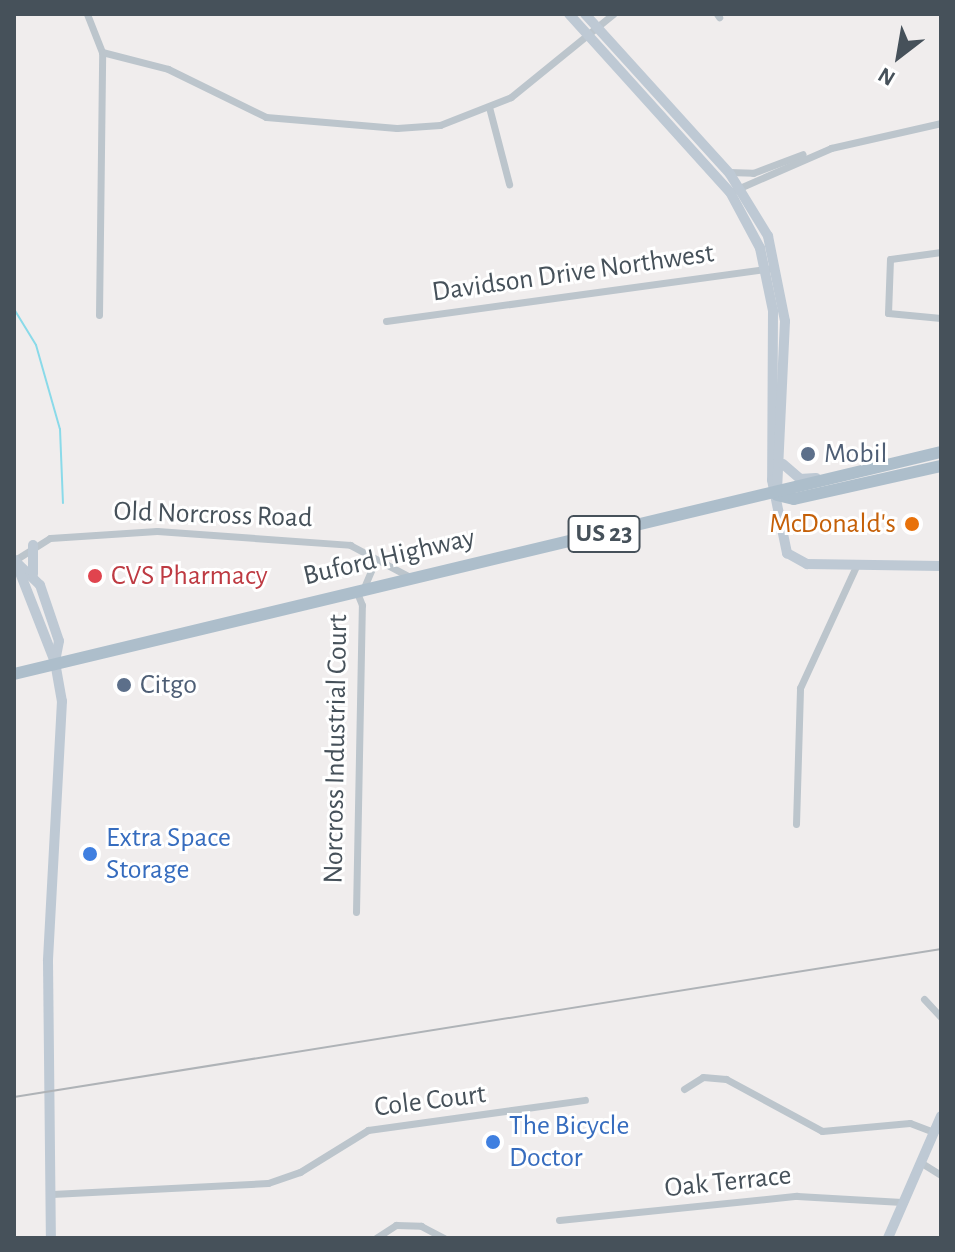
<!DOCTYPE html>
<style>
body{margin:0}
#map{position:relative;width:955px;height:1252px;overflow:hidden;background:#f0eded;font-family:"Alegreya Sans",sans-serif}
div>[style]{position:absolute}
.stream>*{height:2px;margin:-1px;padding:0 1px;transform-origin:1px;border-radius:1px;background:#8adae9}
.street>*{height:7px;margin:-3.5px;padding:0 3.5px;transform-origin:3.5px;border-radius:3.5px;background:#bcc5cc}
.secondary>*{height:10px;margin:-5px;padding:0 5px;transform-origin:5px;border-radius:5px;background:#bec9d4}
.primary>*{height:12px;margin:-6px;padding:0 6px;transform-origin:6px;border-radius:6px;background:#adbecb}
.rail>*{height:2px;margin:-1px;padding:0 1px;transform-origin:1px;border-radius:1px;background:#afb3b7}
.dots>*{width:22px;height:22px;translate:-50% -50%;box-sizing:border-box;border:4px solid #fff;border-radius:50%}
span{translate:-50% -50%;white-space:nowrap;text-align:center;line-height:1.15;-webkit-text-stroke:6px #fff;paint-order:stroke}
.shield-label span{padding:2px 6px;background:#fff;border:2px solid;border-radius:6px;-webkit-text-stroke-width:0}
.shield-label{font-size:26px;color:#46515a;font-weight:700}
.street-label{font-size:28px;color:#46515a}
.service-label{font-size:28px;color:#4e5e75}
.left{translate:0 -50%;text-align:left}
.food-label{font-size:28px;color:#c56008}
.right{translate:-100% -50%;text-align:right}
.health-label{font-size:28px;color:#be3a42}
.shop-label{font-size:28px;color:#366cbe}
.frame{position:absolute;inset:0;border:16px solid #46515a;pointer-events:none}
.north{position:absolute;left:859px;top:16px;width:80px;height:80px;-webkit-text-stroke:6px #fff;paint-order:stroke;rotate:211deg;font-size:22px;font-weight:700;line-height:32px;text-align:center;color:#46515a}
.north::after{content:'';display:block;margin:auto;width:28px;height:36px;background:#46515a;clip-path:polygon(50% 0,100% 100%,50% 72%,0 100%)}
</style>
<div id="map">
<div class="stream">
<div style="left:14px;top:309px;width:42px;rotate:58.6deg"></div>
<div style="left:36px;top:345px;width:87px;rotate:74.1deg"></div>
<div style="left:60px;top:429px;width:74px;rotate:87.7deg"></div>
</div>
<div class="street">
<div style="left:87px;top:14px;width:41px;rotate:68.5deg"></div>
<div style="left:102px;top:52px;width:68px;rotate:14.4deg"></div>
<div style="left:168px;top:69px;width:109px;rotate:26.1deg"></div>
<div style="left:266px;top:117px;width:131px;rotate:4.8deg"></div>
<div style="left:397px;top:128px;width:43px;rotate:-4deg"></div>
<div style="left:440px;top:125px;width:76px;rotate:-21.5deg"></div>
<div style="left:511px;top:97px;width:132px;rotate:-39.1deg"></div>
<div style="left:717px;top:14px;width:4px;rotate:56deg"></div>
<div style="left:489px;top:107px;width:80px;rotate:75.4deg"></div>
<div style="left:729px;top:172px;width:24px;rotate:2deg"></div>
<div style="left:753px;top:173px;width:53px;rotate:-20.8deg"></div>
<div style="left:735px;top:190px;width:105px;rotate:-23.6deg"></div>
<div style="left:831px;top:148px;width:113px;rotate:-12.8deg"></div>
<div style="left:941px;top:252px;width:51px;rotate:172.2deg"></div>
<div style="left:890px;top:259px;width:54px;rotate:92.1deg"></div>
<div style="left:888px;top:313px;width:53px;rotate:5.4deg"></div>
<div style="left:99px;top:315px;width:263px;rotate:-89.3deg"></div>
<div style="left:386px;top:321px;width:386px;rotate:-7.8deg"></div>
<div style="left:15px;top:560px;width:41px;rotate:-32.2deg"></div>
<div style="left:50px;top:538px;width:107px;rotate:-3.7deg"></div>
<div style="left:157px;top:531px;width:194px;rotate:4.1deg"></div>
<div style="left:350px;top:545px;width:66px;rotate:28.1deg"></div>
<div style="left:365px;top:585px;width:23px;rotate:-67deg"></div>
<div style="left:374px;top:564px;width:12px;rotate:-121deg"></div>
<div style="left:796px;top:824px;width:136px;rotate:-88.3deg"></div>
<div style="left:800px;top:688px;width:136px;rotate:-65.3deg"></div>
<div style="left:356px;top:912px;width:307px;rotate:-88.9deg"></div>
<div style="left:362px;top:605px;width:16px;rotate:-112deg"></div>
<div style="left:924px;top:999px;width:25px;rotate:47deg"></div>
<div style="left:684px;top:1089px;width:22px;rotate:-32deg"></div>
<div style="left:703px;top:1077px;width:23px;rotate:5deg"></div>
<div style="left:726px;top:1079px;width:109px;rotate:28.4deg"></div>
<div style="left:822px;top:1131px;width:88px;rotate:-5.2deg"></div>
<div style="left:910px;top:1123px;width:26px;rotate:21deg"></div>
<div style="left:920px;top:1162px;width:25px;rotate:32deg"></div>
<div style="left:52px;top:1194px;width:216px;rotate:-2.9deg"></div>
<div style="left:268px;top:1183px;width:34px;rotate:-19deg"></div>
<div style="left:300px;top:1172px;width:80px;rotate:-31.7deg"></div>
<div style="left:368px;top:1130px;width:219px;rotate:-7.9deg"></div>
<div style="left:559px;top:1220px;width:239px;rotate:-5.8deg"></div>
<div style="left:797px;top:1196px;width:105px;rotate:3.3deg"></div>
<div style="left:376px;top:1238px;width:24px;rotate:-33deg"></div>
<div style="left:396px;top:1225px;width:25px;rotate:2deg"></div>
<div style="left:421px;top:1226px;width:26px;rotate:28deg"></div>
</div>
<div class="secondary">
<div style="left:569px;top:14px;width:240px;rotate:47.9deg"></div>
<div style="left:730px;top:192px;width:64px;rotate:61.8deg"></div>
<div style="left:760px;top:248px;width:64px;rotate:78.3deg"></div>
<div style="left:773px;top:311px;width:169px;rotate:90.3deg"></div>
<div style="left:772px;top:480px;width:75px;rotate:78.4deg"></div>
<div style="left:787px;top:553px;width:23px;rotate:29deg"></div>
<div style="left:807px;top:564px;width:134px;rotate:0.9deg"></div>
<div style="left:585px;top:14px;width:216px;rotate:47.8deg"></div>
<div style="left:730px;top:174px;width:73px;rotate:58.5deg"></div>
<div style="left:768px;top:236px;width:87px;rotate:78.7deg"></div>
<div style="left:785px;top:321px;width:172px;rotate:92.7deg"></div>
<div style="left:783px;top:464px;width:23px;rotate:41deg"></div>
<div style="left:800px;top:479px;width:16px;rotate:-4deg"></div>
<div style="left:14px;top:560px;width:36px;rotate:44deg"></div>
<div style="left:40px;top:585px;width:59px;rotate:71.3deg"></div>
<div style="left:59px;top:641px;width:21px;rotate:101deg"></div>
<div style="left:15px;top:560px;width:110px;rotate:68.6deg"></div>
<div style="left:55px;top:662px;width:40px;rotate:80deg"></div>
<div style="left:62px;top:701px;width:260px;rotate:93.1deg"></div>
<div style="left:48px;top:961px;width:277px;rotate:89.4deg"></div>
<div style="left:33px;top:574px;width:29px;rotate:-90deg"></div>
<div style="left:888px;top:1238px;width:133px;rotate:-66.5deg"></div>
</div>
<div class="primary">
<div style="left:777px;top:495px;width:17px;rotate:13deg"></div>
<div style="left:794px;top:499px;width:151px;rotate:-12.7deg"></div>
<div style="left:14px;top:674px;width:953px;rotate:-13.47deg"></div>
</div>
<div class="rail">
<div style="left:14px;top:1097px;width:939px;rotate:-9.07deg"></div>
</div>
<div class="dots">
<div style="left:808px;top:454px;background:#5c6f8a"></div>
<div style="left:912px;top:524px;background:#e8710a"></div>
<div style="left:95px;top:576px;background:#e0444e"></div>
<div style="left:124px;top:685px;background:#5c6f8a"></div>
<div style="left:90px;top:854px;background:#3f7fe0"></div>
<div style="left:493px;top:1142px;background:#3f7fe0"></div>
</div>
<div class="shield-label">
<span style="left:604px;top:534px">US 23</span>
</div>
<div class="street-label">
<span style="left:573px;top:273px;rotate:-8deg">Davidson Drive Northwest</span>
<span style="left:213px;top:515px;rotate:2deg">Old Norcross Road</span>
<span style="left:389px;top:557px;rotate:-13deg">Buford Highway</span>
<span style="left:336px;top:749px;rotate:-89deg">Norcross Industrial Court</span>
<span style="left:430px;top:1101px;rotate:-7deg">Cole Court</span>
<span style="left:728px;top:1182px;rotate:-6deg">Oak Terrace</span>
</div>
<div class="service-label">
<span class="left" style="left:824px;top:454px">Mobil</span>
<span class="left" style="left:140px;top:685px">Citgo</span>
</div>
<div class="food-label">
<span class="right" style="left:896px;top:524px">McDonald's</span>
</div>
<div class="health-label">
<span class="left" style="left:111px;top:576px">CVS Pharmacy</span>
</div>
<div class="shop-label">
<span class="left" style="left:106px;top:854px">Extra Space<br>Storage</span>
<span class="left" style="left:509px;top:1142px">The Bicycle<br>Doctor</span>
</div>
<div class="frame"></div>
<div class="north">N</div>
</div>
